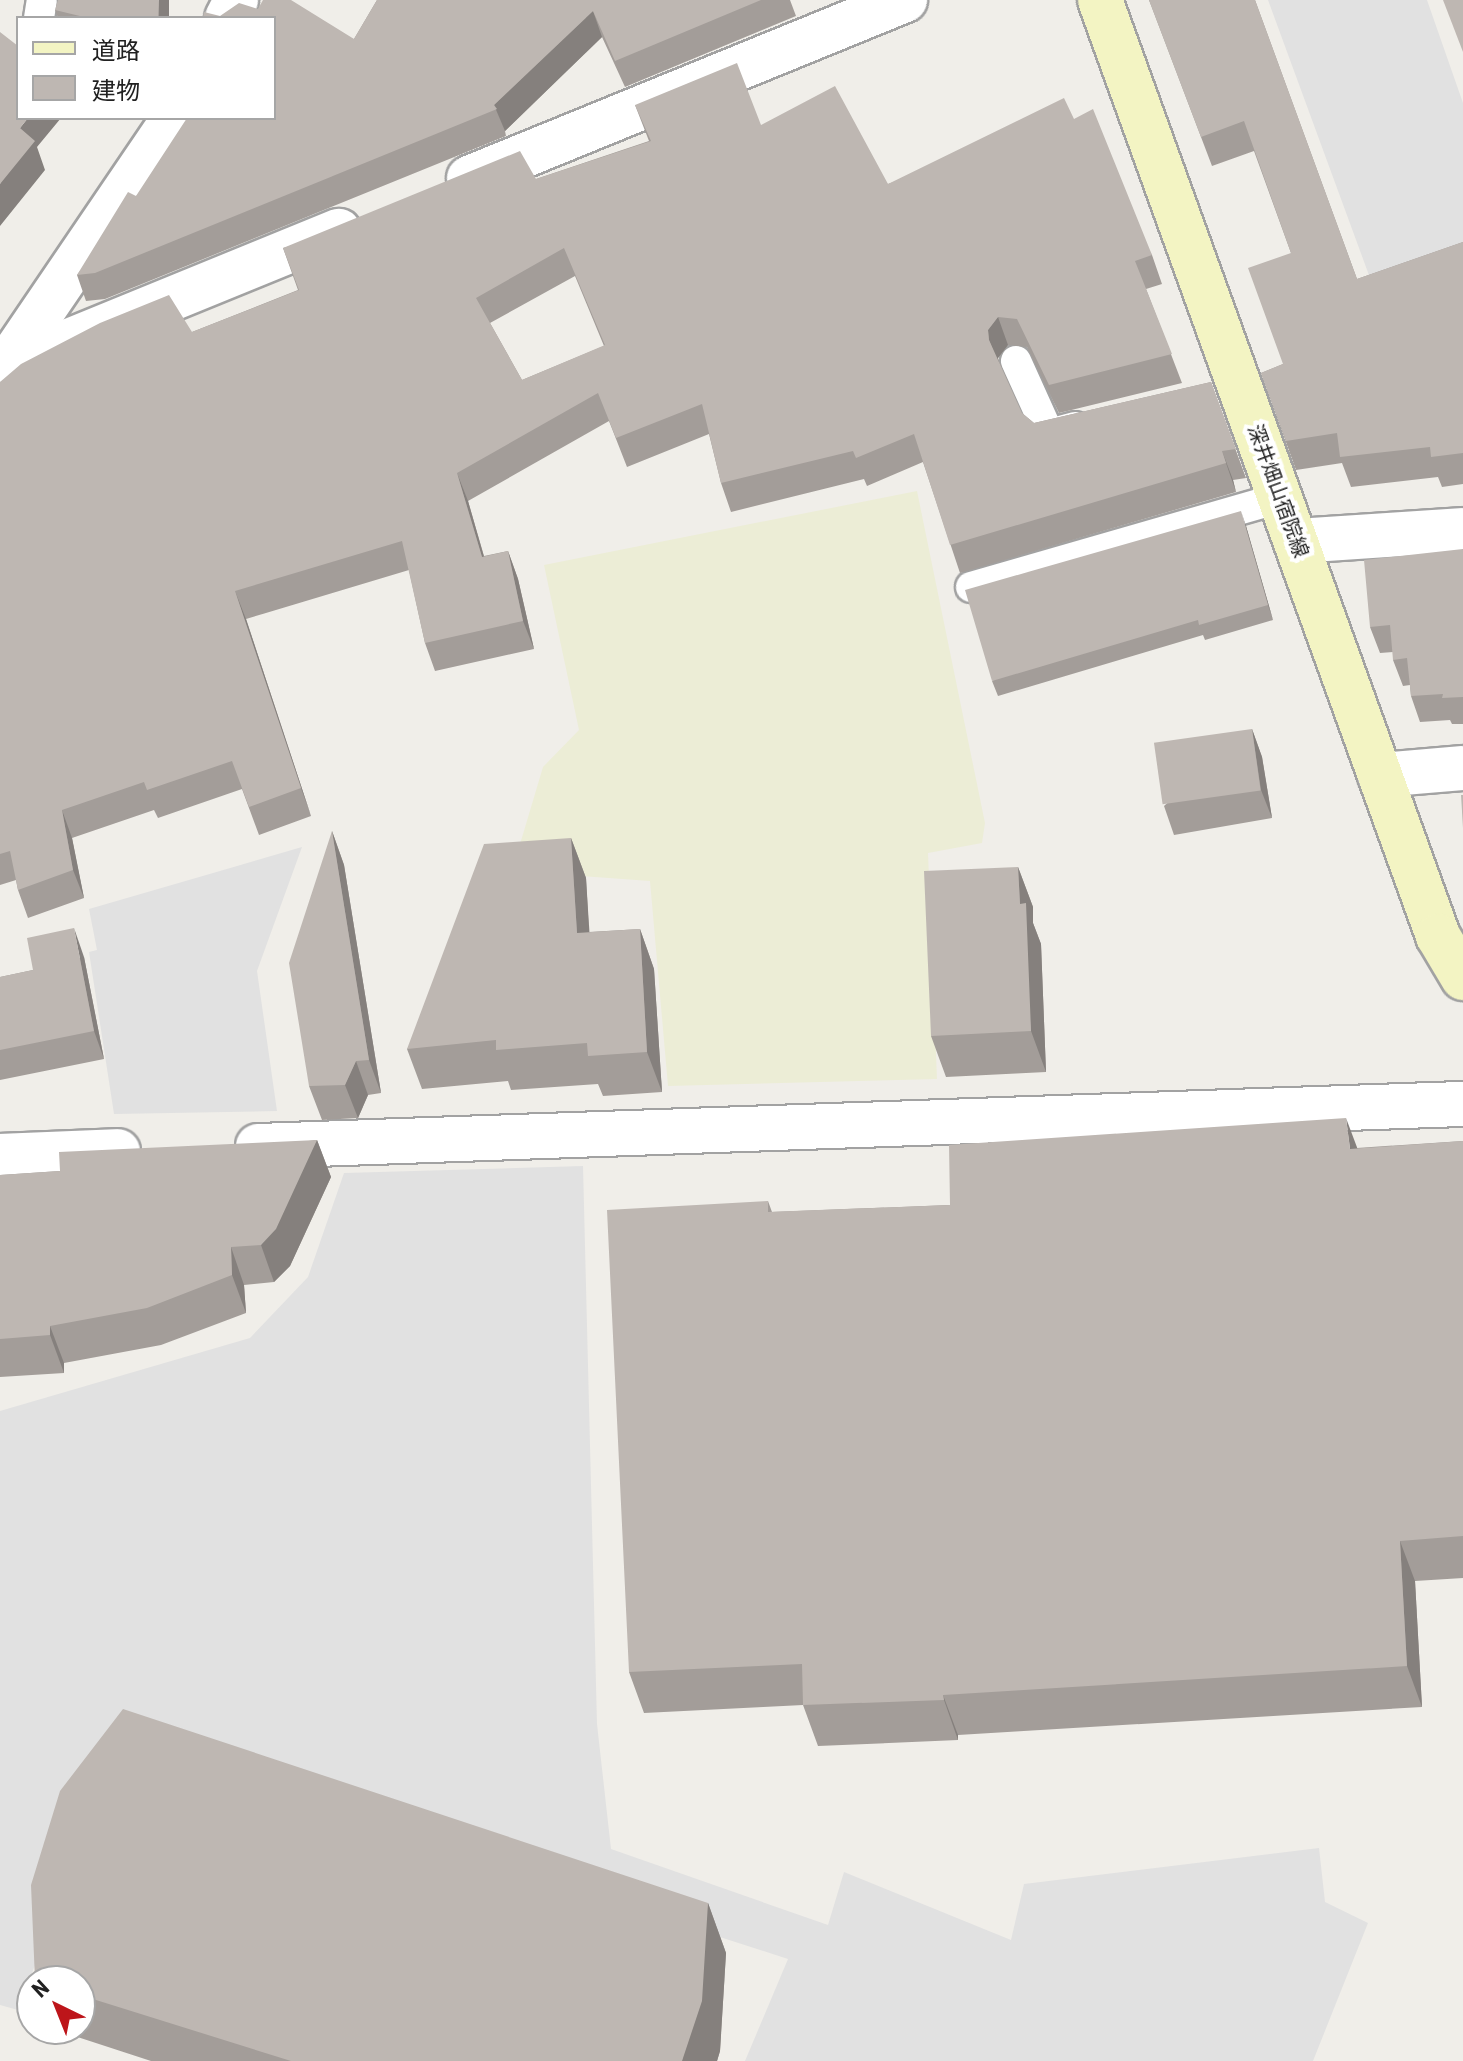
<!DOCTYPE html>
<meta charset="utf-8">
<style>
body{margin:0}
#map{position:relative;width:1463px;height:2061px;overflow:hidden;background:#f0eee9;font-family:"Roboto Condensed","Noto Sans JP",sans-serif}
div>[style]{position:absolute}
.farmland>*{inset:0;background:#ecedd6}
.parking>*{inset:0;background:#e1e1e1}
.roads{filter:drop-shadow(2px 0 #a2a2a2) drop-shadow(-2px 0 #a2a2a2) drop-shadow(0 2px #a2a2a2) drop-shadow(0 -2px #a2a2a2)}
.service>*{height:30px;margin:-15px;padding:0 15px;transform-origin:15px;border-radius:15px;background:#fff}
.pedestrian>*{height:44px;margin:-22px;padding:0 22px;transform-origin:22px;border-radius:22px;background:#fff}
.minor>*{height:44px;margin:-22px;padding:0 22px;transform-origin:22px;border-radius:22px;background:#fff}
.tertiary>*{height:44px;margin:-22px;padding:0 22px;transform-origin:22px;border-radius:22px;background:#fff}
.secondary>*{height:44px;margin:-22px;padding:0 22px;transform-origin:22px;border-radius:22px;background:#f3f4c3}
.wall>*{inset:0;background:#a39d99}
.shaded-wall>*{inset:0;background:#85807d;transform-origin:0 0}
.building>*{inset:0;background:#beb7b2;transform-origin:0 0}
span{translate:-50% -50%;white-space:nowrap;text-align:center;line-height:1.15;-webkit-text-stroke:8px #fff;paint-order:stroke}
.street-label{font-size:20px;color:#212121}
.legend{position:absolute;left:16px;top:16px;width:260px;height:104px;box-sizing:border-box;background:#fff;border:2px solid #a6a6a6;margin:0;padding:10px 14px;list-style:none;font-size:24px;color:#212121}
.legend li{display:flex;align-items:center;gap:16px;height:40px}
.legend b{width:40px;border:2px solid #a6a6a6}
.north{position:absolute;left:16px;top:1965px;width:80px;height:80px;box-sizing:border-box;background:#fff;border:2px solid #a6a6a6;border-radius:50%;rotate:317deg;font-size:22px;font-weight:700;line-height:32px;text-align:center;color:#212121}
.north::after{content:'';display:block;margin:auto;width:28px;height:36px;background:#bd151a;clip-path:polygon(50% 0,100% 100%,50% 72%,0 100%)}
</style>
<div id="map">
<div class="farmland">
<div style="clip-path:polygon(917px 491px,985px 823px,982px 843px,928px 853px,937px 1079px,668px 1086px,650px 881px,512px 871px,543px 767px,579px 730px,544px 565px)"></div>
</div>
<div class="parking">
<div style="clip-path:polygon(1268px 0,1427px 0,1463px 103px,1463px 245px,1370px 278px)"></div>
<div style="clip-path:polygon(302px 847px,257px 971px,277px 1111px,114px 1114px,89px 952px,97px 950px,89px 909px)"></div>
<div style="clip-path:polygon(583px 1166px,597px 1724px,611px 1849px,828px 1925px,844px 1872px,1011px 1940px,1024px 1884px,1319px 1848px,1325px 1902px,1368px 1923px,1313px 2061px,745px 2061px,788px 1959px,119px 1743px,18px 2010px,0 2005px,0 1411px,250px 1338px,308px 1277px,344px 1173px)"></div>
</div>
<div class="roads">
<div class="service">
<div style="left:39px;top:18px;width:18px;rotate:-81deg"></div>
<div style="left:1016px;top:361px;width:80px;rotate:65.7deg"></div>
<div style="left:1049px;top:434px;width:27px;rotate:-15deg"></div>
<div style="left:971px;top:587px;width:321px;rotate:-16.1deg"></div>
</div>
<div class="pedestrian">
<div style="left:227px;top:18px;width:20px;rotate:-63deg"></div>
<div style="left:0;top:374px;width:310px;rotate:-55.8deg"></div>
</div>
<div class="minor">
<div style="left:469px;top:178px;width:471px;rotate:-22.2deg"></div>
<div style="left:0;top:369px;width:366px;rotate:-22.2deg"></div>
<div style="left:1296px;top:541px;width:167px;rotate:-3.8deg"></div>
<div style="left:1380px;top:775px;width:83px;rotate:-4.8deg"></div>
</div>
<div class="tertiary">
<div style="left:258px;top:1146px;width:1206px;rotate:-2deg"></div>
<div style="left:0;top:1156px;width:118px;rotate:-2.4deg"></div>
</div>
<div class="secondary">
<div style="left:1100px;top:0;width:995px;rotate:70.14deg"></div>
<div style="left:1438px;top:936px;width:49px;rotate:59.2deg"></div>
</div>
</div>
<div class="wall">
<div style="clip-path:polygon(169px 0,169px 18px,58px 18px,55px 10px)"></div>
<div style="clip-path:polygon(377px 0,790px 0,796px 16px,625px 87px,602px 37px,505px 131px,506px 136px,105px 299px,86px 301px,77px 275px,136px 196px,274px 118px,220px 16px,354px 39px)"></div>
<div style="clip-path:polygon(1149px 0,1255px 0,1357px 279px,1463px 242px,1463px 484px,1442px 487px,1438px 477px,1351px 487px,1342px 463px,1296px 470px,1261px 373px,1283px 364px,1291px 253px,1254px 151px,1212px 166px)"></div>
<div style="clip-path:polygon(evenodd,635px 105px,761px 125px,888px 184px,1074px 119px,1152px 255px,1162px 284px,1146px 289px,1182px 383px,1059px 413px,1027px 347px,1008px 345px,998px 358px,999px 361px,1022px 413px,1034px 423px,1211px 382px,1246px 478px,1233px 480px,1236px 492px,960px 573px,923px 462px,867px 486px,864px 479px,731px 512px,721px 483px,709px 434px,627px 467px,609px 421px,468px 501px,484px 556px,508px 551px,518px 579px,534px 649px,435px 671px,425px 643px,409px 570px,246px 619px,311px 816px,259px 835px,242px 789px,158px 818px,154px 810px,72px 838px,84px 898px,28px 918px,18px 890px,16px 880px,0 885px,0 382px,192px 332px,298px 290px,283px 248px,536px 179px,649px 141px,635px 105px,575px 276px,604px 346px,522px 380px,490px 323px,575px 276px)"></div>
<div style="clip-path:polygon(1246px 526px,1273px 620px,1205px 640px,1203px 635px,998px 696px,992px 681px)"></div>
<div style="clip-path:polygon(1463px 549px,1463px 724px,1452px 724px,1450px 720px,1420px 722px,1411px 696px,1410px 685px,1403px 686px,1393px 660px,1393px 652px,1380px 653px,1370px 627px)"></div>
<div style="clip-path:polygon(1252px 729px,1262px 757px,1272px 818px,1174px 835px,1164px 806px)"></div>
<div style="clip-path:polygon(332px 831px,344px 865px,381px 1093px,368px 1095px,358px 1118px,322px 1120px,309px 1086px)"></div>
<div style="clip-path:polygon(571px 838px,586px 878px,589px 932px,640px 929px,654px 969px,662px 1092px,603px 1096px,598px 1084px,511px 1090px,508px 1081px,422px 1089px,407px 1049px)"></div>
<div style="clip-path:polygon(1018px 867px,1033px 907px,1033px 923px,1041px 944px,1046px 1072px,946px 1077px,931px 1036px)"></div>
<div style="clip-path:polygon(84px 957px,104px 1059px,0 1080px,0 977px,33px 970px)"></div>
<div style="clip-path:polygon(317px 1140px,331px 1177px,290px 1266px,274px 1282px,244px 1285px,246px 1313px,161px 1345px,64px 1363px,64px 1373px,0 1377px,0 1175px,60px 1171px)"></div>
<div style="clip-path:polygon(1463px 1141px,1463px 1578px,1415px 1581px,1422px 1707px,958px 1735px,958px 1740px,818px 1746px,803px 1705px,644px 1713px,629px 1672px,768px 1201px,772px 1212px,950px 1205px,1357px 1148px)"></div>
<div style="clip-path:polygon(708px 1903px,726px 1953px,720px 2051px,717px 2061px,151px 2061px,53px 2029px,80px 2029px,80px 1981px)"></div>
</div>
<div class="shaded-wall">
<div style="left:159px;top:0;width:10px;height:18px"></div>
<div style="clip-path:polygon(593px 11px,602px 37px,505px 131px,494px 105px)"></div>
<div style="clip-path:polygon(28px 118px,61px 118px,37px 147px,45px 170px,0 226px,0 184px,20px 128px)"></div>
<div style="clip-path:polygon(998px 317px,1008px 345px,998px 358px,1000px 368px,989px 340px,988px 330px)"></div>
<div style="clip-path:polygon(1222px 451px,1233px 480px,1236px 492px,1226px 463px)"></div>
<div style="clip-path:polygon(457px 473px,468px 501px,492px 585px,482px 557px)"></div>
<div style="clip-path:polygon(1241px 511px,1246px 526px,1273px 620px,1268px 605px)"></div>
<div style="clip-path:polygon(508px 551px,518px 579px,534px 649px,523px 621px)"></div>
<div style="clip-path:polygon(235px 591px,246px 619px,311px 816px,301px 788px)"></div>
<div style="clip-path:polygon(1252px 729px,1262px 757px,1272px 818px,1261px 790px)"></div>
<div style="clip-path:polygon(62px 810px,72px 838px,84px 898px,73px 870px)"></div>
<div style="clip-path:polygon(332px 831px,344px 865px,381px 1093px,369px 1060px)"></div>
<div style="clip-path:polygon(571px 838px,586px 878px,592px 973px,577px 933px)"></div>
<div style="clip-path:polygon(1018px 867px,1033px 907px,1033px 923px,1041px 944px,1046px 1072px,1031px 1031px,1020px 904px)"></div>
<div style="clip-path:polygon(74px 928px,84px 957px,104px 1059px,94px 1031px)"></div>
<div style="clip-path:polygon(640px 929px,654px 969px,662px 1092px,647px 1052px)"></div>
<div style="clip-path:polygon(356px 1061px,368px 1095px,358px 1118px,345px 1085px)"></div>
<div style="clip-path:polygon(1346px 1118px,1361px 1158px,1350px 1149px)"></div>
<div style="clip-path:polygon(317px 1140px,331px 1177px,290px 1266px,274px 1282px,261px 1245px)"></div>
<div style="clip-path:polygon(231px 1247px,244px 1285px,246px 1313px,232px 1275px)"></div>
<div style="clip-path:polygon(50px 1326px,64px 1363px,64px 1373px,50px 1335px)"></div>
<div style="clip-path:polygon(1400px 1541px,1415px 1581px,1422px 1707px,1407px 1666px)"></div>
<div style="clip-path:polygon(943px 1695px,958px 1735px,958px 1740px,944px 1700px)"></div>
<div style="clip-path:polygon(708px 1903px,726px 1953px,720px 2051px,717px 2061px,682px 2061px)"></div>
</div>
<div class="building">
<div style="clip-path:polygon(58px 0,159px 0,158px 18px,88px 18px,55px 10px)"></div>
<div style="clip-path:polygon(263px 0,291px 0,354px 39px,377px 0,761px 0,615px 61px,593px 11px,494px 105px,497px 109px,95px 273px,77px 275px,128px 192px,136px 196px,187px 118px,274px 118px,274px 18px,203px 18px,204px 12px,220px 16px,239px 3px,258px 9px)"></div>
<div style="clip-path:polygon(1149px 0,1255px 0,1357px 279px,1463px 242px,1463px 453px,1431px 457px,1430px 447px,1340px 457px,1337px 433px,1286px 441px,1261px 373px,1283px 364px,1248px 268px,1291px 253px,1244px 121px,1201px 137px)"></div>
<div style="clip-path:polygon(1443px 0,1463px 0,1463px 52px)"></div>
<div style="clip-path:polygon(0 32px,18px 46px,18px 118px,28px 118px,20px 128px,35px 141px,0 184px)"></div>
<div style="clip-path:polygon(evenodd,737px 63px,761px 125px,835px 86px,888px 184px,1064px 98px,1074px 119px,1093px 109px,1152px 255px,1135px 261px,1172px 354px,1049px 385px,1017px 319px,998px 317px,988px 330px,989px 340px,1022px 413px,1034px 423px,1211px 382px,1236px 449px,1222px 451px,1226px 463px,950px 545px,914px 434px,856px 458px,853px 451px,721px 483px,702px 404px,616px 438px,598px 393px,457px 473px,482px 557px,508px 551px,523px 621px,425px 643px,402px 541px,235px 591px,301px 788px,249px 807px,232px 761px,147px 790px,144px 782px,62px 810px,73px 870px,18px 890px,10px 851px,0 854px,0 382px,21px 364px,100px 323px,169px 295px,192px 332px,299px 290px,283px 248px,520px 151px,536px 179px,651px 141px,635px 105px,737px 63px,564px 248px,605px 345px,522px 380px,476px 298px,564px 248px)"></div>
<div style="clip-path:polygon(1241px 511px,1268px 605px,1199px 625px,1198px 620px,992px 681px,965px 590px)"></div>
<div style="clip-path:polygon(1463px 549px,1463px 697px,1442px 698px,1443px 694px,1411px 696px,1407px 658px,1393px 660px,1390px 625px,1370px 627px,1364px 560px)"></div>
<div style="left:1252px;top:729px;width:62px;height:99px;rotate:82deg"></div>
<div style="clip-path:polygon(1461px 795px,1463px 795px,1463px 828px)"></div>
<div style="clip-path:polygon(332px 831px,369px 1060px,356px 1061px,345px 1085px,309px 1086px,289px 963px)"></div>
<div style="clip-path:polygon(571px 838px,577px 933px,640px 929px,647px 1052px,588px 1056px,587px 1043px,496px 1050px,496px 1040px,407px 1049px,484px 844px)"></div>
<div style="clip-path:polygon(1018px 867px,1020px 904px,1026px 903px,1031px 1031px,931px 1036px,924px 871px)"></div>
<div style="clip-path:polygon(74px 928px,94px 1031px,0 1050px,0 977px,33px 970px,27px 938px)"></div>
<div style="clip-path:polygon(1346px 1118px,1350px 1149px,1463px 1141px,1463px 1536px,1400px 1541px,1407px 1666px,943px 1695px,944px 1700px,803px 1705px,802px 1664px,629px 1672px,607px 1210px,768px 1201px,768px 1212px,950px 1205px,949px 1145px)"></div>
<div style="clip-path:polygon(317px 1140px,276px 1229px,261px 1245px,231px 1247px,232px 1275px,147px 1308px,50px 1326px,50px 1335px,0 1339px,0 1175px,60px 1171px,59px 1152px)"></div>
<div style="clip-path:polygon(123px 1709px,708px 1903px,702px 2001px,682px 2061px,291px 2061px,80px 1995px,80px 1981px,35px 1980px,31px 1885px,60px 1791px)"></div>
</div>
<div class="street-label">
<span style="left:1278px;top:491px;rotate:70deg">深井畑山宿院線</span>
</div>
<ul class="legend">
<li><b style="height:10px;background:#f3f4c3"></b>道路</li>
<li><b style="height:22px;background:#beb7b2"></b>建物</li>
</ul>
<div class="north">N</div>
</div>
